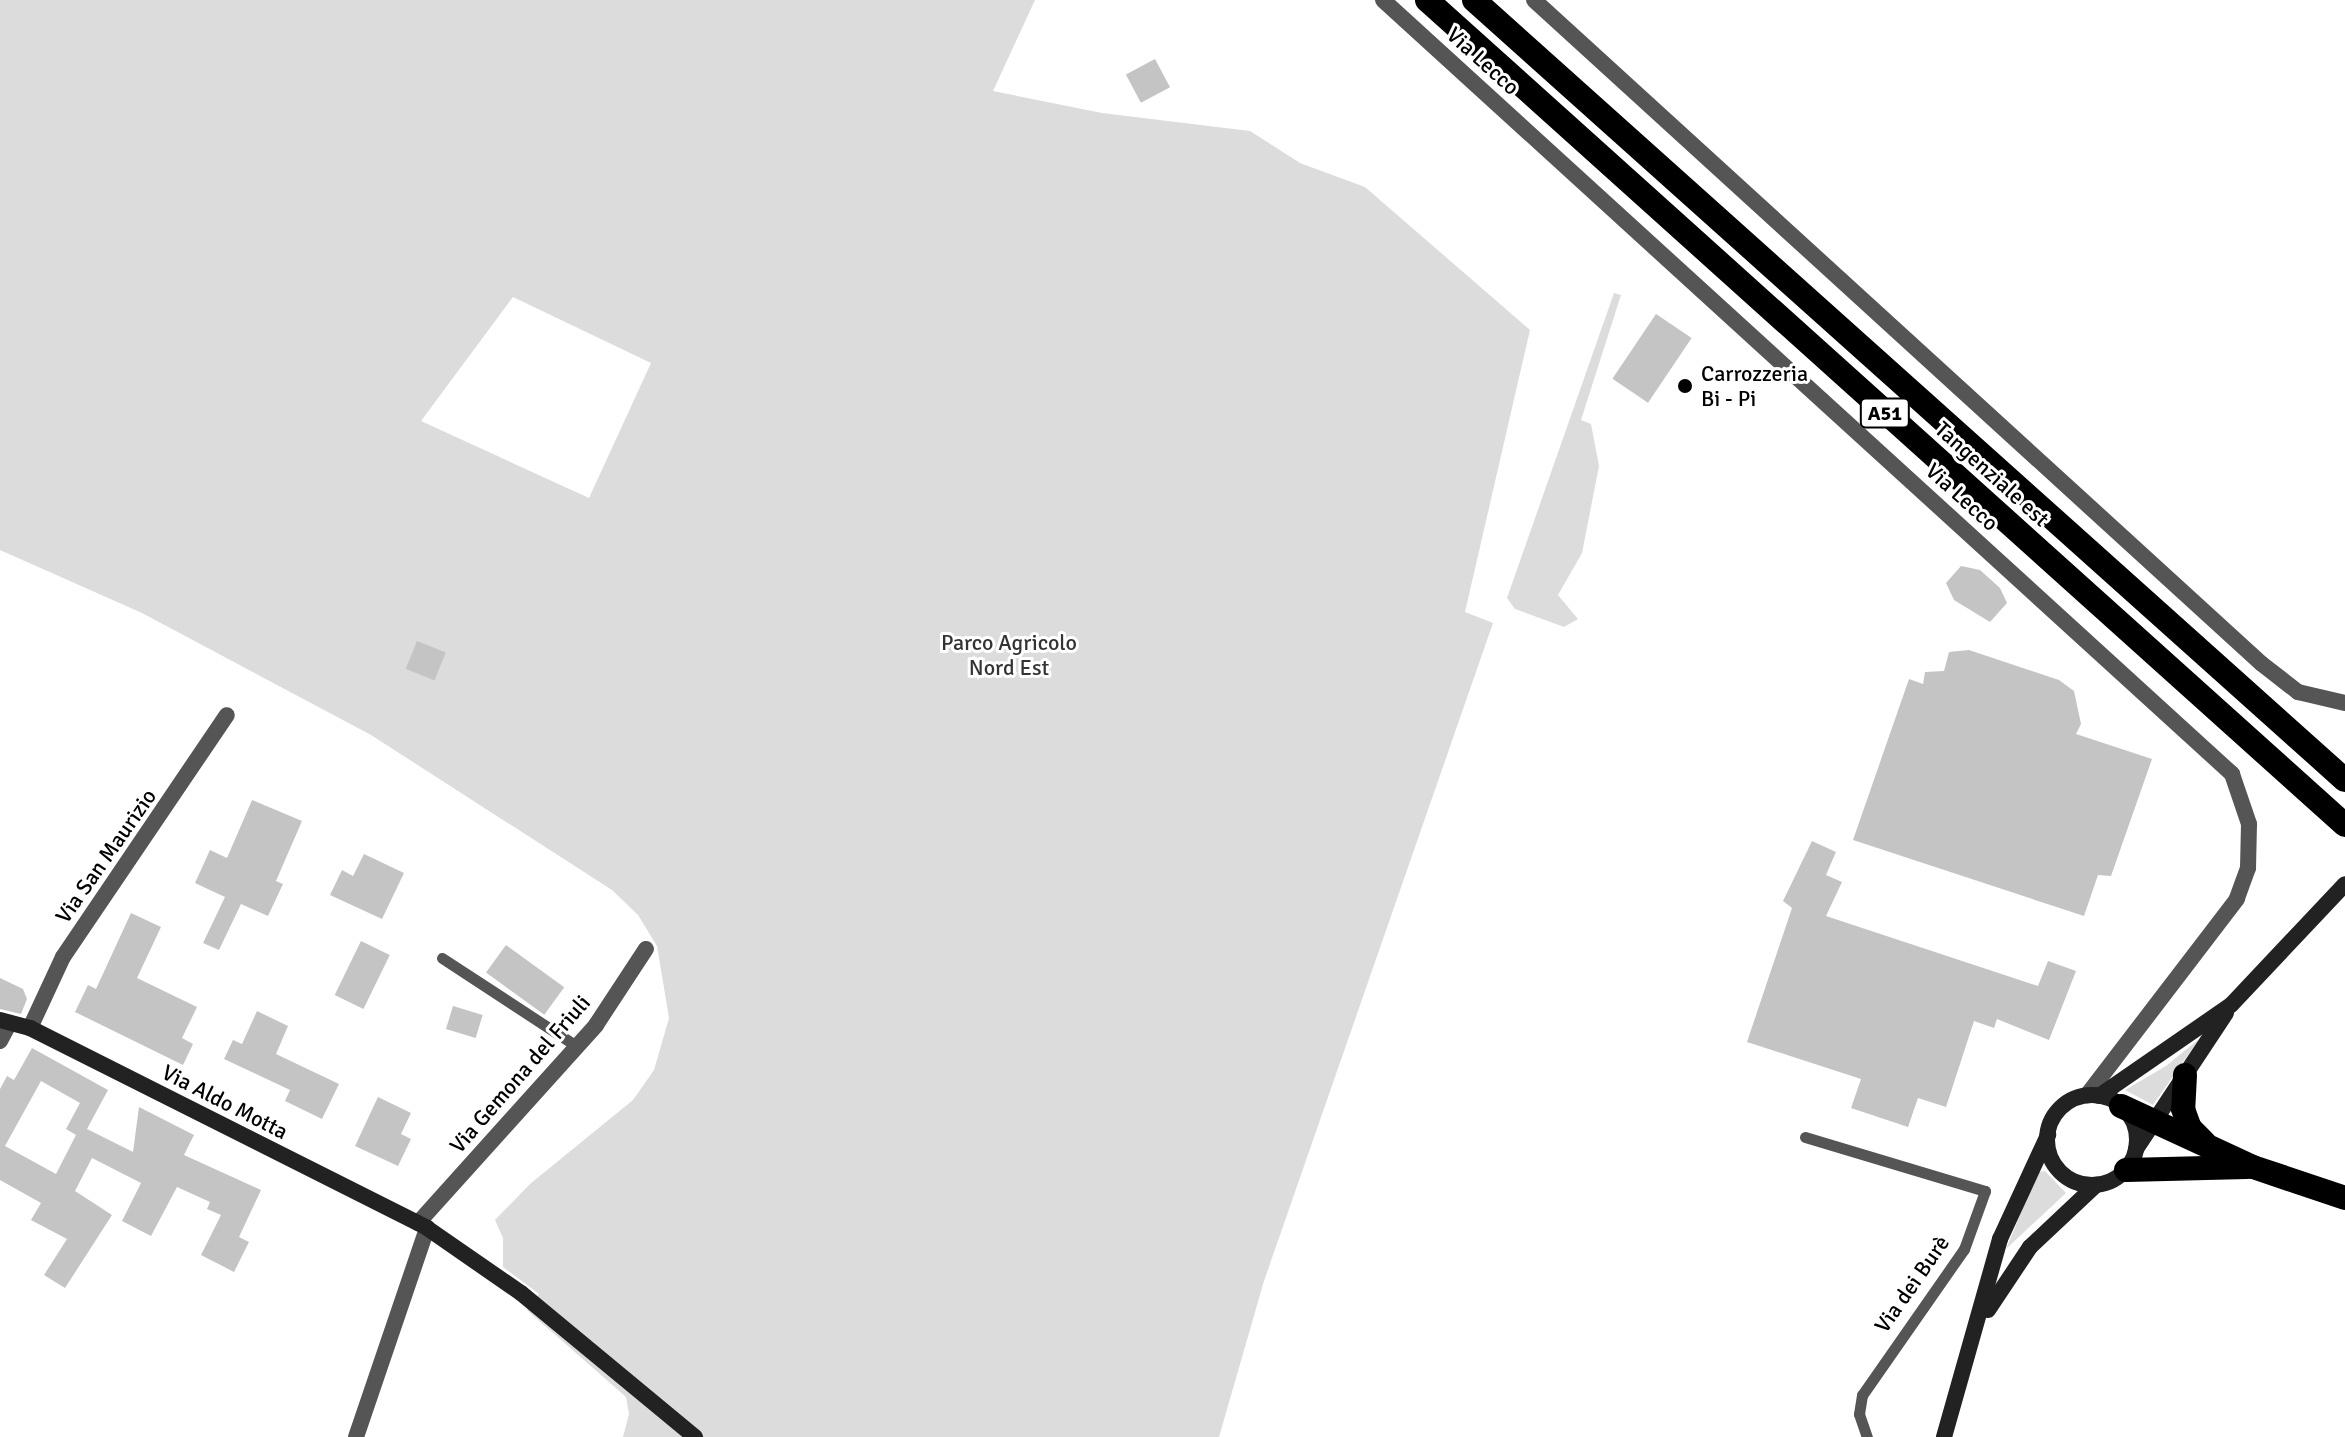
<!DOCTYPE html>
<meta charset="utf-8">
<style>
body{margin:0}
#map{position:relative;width:2345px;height:1437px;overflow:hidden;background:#fff;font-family:Signika,sans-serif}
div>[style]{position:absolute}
.green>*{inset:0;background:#dcdcdc}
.building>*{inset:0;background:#c4c4c4;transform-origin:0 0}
.lane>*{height:11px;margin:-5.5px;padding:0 5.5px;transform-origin:5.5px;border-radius:5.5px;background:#555}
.street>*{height:16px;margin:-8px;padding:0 8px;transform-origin:8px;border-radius:8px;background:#555}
.secondary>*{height:16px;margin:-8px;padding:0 8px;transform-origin:8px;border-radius:8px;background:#222}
.secondary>.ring{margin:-8px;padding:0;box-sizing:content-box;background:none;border:16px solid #222;border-radius:50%}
.highway>*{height:24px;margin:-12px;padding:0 12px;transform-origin:12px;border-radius:12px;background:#000}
.dots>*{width:22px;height:22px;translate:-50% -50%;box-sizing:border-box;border:4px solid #fff;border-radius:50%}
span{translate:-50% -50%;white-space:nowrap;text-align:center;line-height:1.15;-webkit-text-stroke:6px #fff;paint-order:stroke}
.shield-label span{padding:2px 6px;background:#fff;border:2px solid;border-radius:6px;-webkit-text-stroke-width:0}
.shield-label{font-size:20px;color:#000;font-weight:700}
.street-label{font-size:22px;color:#000}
.poi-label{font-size:22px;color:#000}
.left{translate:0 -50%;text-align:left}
.park-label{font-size:22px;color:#333}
</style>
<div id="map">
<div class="green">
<div style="clip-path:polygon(evenodd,0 0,1035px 0,993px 91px,1102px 113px,1250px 131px,1300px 163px,1365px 187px,1530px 330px,1465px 612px,1493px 623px,1264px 1281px,1219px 1437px,623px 1437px,629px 1414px,626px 1397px,527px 1310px,539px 1294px,503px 1267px,503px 1238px,495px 1220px,530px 1184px,633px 1100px,654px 1070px,669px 1018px,657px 946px,638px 915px,612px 890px,371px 735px,142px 613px,0 550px,0 0,513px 297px,651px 363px,589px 498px,421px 421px,513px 297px)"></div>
<div style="clip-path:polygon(1614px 293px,1621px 295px,1581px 420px,1591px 424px,1599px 466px,1582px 553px,1558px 595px,1578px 619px,1564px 627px,1515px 609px,1507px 598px)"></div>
<div style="clip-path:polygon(2199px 1039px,2153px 1105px,2125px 1090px,2166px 1066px)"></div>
<div style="clip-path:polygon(2045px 1171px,2066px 1193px,2006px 1249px,2038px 1172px)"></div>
</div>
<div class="building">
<div style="left:1155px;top:59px;width:32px;height:33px;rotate:62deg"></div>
<div style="left:1656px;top:314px;width:43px;height:78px;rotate:34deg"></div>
<div style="clip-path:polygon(1961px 566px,1980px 570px,2000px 588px,2007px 603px,1990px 622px,1954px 600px,1946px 583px)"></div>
<div style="left:417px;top:641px;width:31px;height:30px;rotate:22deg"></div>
<div style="clip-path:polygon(1969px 650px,2059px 680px,2074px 691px,2081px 724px,2076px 734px,2152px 759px,2111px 876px,2098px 875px,2084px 916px,1853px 840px,1909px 679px,1923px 684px,1925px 672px,1944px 671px,1949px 652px)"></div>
<div style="clip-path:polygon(252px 800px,302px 821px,276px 881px,283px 884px,268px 916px,241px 904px,219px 950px,203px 943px,225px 897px,195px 883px,210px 850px,227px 858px)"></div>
<div style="clip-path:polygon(1812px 841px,1836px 852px,1826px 875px,1842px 882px,1826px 916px,2038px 986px,2048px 961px,2076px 971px,2049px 1040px,1997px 1019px,1994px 1028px,1974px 1021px,1946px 1107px,1918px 1098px,1908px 1127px,1851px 1108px,1861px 1079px,1747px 1042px,1792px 908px,1783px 901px)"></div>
<div style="clip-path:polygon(364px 854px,404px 873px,382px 919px,330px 895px,342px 870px,353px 876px)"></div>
<div style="clip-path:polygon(131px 913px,161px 927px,137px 978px,197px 1007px,182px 1038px,193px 1044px,183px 1065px,75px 1012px,88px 985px,96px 989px)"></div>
<div style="left:361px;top:941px;width:32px;height:60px;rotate:26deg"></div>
<div style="left:506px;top:945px;width:72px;height:34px;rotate:36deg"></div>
<div style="clip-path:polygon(0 978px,23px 989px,27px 999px,21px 1014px,0 1009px)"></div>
<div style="left:453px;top:1006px;width:31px;height:24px;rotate:17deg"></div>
<div style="clip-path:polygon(257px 1011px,288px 1026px,276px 1054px,339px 1084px,322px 1119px,285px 1101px,290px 1090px,224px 1059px,233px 1040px,242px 1044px)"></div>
<div style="clip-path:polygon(evenodd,32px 1048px,108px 1090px,87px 1129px,133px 1152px,139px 1107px,194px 1135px,184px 1155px,261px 1190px,239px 1237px,249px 1242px,234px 1272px,201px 1255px,221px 1215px,207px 1209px,210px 1202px,177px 1187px,151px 1236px,122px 1221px,141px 1183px,92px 1158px,75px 1191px,112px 1215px,65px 1288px,44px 1275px,67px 1239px,31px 1220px,41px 1203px,0 1180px,0 1089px,7px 1076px,14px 1080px,32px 1048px,41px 1081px,80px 1103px,66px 1129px,76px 1135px,56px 1174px,5px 1146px,41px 1081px)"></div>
<div style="clip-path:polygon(378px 1097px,411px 1113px,401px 1134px,411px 1139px,398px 1166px,355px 1146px)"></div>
</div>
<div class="lane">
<div style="left:442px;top:958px;width:159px;rotate:33.2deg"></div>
<div style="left:1805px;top:1137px;width:188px;rotate:16.7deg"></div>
<div style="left:1985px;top:1191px;width:62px;rotate:109.9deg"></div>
<div style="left:1964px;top:1249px;width:178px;rotate:124.9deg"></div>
<div style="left:1862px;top:1395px;width:19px;rotate:99deg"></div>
<div style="left:1859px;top:1414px;width:24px;rotate:71deg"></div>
</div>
<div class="street">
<div style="left:1383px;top:0;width:1149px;rotate:42.35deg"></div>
<div style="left:2232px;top:774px;width:53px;rotate:71.2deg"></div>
<div style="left:2249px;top:824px;width:44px;rotate:91.3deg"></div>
<div style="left:2248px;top:868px;width:33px;rotate:110deg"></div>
<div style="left:2237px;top:899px;width:247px;rotate:127.4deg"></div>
<div style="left:1534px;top:0;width:985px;rotate:42.37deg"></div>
<div style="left:2262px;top:664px;width:46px;rotate:37.9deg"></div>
<div style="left:2298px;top:692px;width:48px;rotate:13.2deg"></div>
<div style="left:30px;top:1028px;width:78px;rotate:-65.1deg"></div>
<div style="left:63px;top:957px;width:292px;rotate:-55.9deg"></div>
<div style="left:0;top:1041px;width:19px;rotate:-62deg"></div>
<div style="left:418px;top:1223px;width:266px;rotate:-48deg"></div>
<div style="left:596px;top:1025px;width:91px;rotate:-56.7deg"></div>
<div style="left:356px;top:1437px;width:221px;rotate:-71.2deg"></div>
</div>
<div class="secondary">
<div style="left:0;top:1020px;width:31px;rotate:15deg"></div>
<div style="left:30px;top:1028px;width:445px;rotate:26.7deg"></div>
<div style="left:427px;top:1228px;width:114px;rotate:34.7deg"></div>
<div style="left:521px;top:1293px;width:226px;rotate:39.6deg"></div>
<div class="ring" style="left:2047px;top:1095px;width:74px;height:74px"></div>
<div style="left:2099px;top:1096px;width:160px;rotate:-34.6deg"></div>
<div style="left:2231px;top:1005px;width:166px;rotate:-46.7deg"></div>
<div style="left:2136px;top:1149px;width:163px;rotate:-56.5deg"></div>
<div style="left:1988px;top:1310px;width:76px;rotate:-56.3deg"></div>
<div style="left:2030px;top:1247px;width:91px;rotate:-43.2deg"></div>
<div style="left:1944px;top:1437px;width:206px;rotate:-74.2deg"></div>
<div style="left:2000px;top:1239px;width:115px;rotate:-65.2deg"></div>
</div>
<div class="highway">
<div style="left:1427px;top:0;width:1234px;rotate:41.95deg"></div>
<div style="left:1474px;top:0;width:1169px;rotate:41.85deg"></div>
<div style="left:2185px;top:1075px;width:34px;rotate:93deg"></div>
<div style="left:2183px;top:1109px;width:20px;rotate:70deg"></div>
<div style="left:2190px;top:1128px;width:20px;rotate:45deg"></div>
<div style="left:2121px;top:1106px;width:145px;rotate:24.8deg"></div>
<div style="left:2253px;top:1167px;width:97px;rotate:18.6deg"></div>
<div style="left:2126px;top:1170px;width:121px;rotate:-1.4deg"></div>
</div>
<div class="dots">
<div style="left:1685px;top:386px;background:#000"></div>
</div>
<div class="shield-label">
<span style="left:1885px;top:413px">A51</span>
</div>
<div class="street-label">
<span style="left:1483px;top:61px;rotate:42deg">Via Lecco</span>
<span style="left:1992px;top:474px;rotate:42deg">Tangenziale est</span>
<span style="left:1962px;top:497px;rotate:42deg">Via Lecco</span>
<span style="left:106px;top:856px;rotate:-55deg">Via San Maurizio</span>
<span style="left:520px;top:1074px;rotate:-49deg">Via Gemona del Friuli</span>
<span style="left:225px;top:1102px;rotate:27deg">Via Aldo Motta</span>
<span style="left:1912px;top:1284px;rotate:-55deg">Via dei Burè</span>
</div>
<div class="poi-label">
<span class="left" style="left:1701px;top:386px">Carrozzeria<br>Bi - Pi</span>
</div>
<div class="park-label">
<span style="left:1009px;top:655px">Parco Agricolo<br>Nord Est</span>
</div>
</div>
